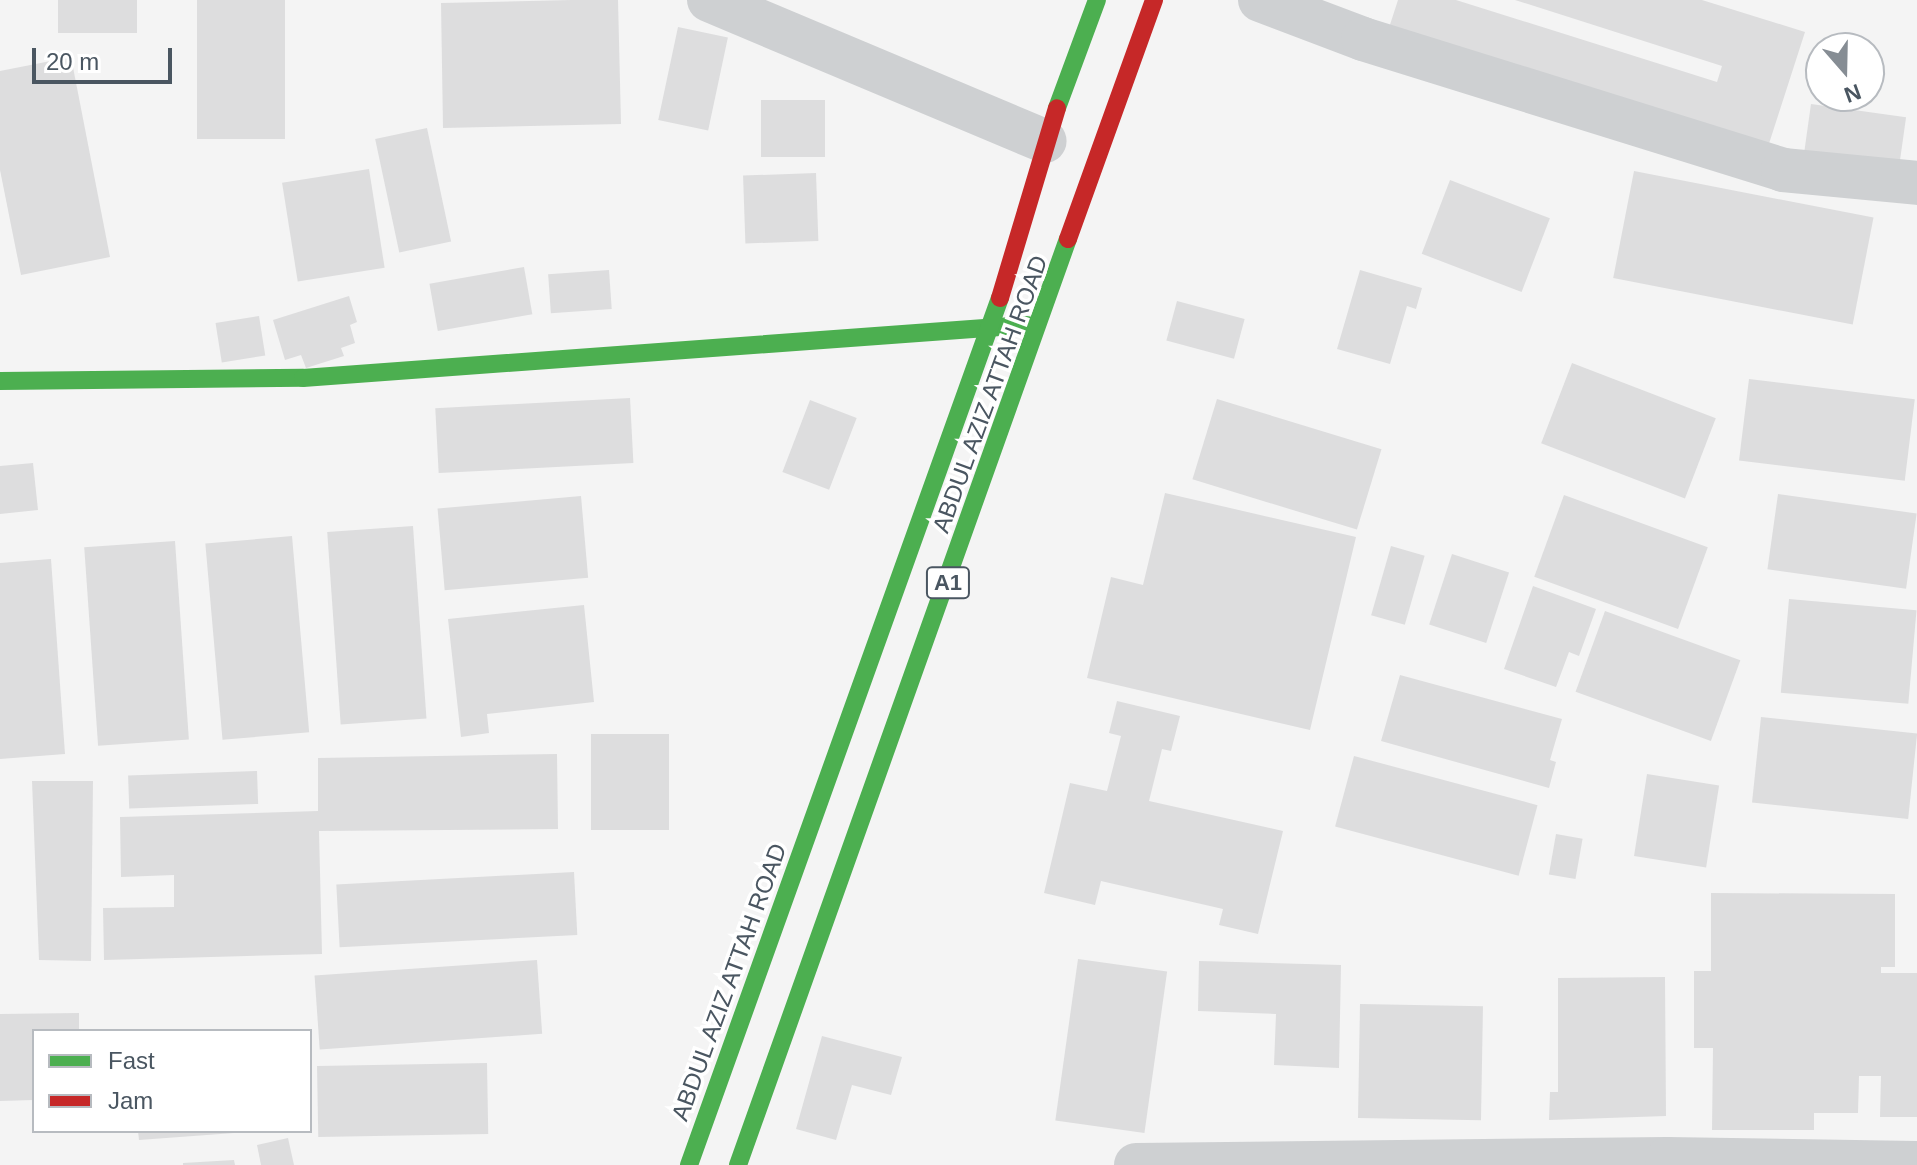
<!DOCTYPE html>
<style>
body{margin:0}
#map{position:relative;width:1917px;height:1165px;overflow:hidden;background:#f4f4f4;font-family:Helvetica,sans-serif}
div>[style]{position:absolute}
.building>*{inset:0;background:#ddddde;transform-origin:0 0}
.street>*{height:44px;margin:-22px;padding:0 22px;transform-origin:22px;border-radius:22px;background:#ced0d2}
.fast>*{height:18px;margin:-9px;padding:0 9px;transform-origin:9px;border-radius:9px;background:#4caf50}
.jam>*{height:18px;margin:-9px;padding:0 9px;transform-origin:9px;border-radius:9px;background:#c62828}
span{translate:-50% -50%;white-space:nowrap;text-align:center;line-height:1.15;-webkit-text-stroke:7px #fff;paint-order:stroke}
.shield-label span{padding:2px 6px;background:#fff;border:2px solid;border-radius:6px;-webkit-text-stroke-width:0}
.shield-label{font-size:22px;color:#4a5661;font-weight:700}
.street-label{font-size:24px;color:#4a5661}
.legend{position:absolute;left:32px;top:1029px;width:280px;height:104px;box-sizing:border-box;background:#fff;border:2px solid #b7bbc0;margin:0;padding:10px 14px;list-style:none;font-size:24px;color:#4a5661}
.legend li{display:flex;align-items:center;gap:16px;height:40px}
.legend b{width:40px;border:2px solid #b7bbc0}
.north{position:absolute;left:1805px;top:32px;width:80px;height:80px;box-sizing:border-box;background:#fff;border:2px solid #b7bbc0;border-radius:50%;rotate:160deg;font-size:22px;font-weight:700;line-height:32px;text-align:center;color:#4a5661}
.north::after{content:'';display:block;margin:auto;width:28px;height:36px;background:#868d94;clip-path:polygon(50% 0,100% 100%,50% 72%,0 100%)}
.scale{position:absolute;left:32px;top:48px;width:140px;height:36px;box-sizing:border-box;border:4px solid #4a5661;border-top:0;padding-left:10px;font-size:24px;line-height:28px;white-space:nowrap;color:#4a5661;-webkit-text-stroke:6px #fff;paint-order:stroke}
</style>
<div id="map">
<div class="building">
<div style="left:58px;top:0;width:79px;height:33px"></div>
<div style="left:197px;top:0;width:88px;height:139px"></div>
<div style="clip-path:polygon(571px 0,618px 0,621px 124px,443px 128px,441px 3px)"></div>
<div style="clip-path:polygon(1398px 0,1456px 0,1717px 82px,1722px 66px,1515px 0,1702px 0,1805px 32px,1765px 156px,1386px 37px)"></div>
<div style="left:678px;top:27px;width:51px;height:95px;rotate:12deg"></div>
<div style="clip-path:polygon(71px 57px,110px 257px,21px 275px,0 170px,0 71px)"></div>
<div style="left:761px;top:100px;width:64px;height:57px"></div>
<div style="left:1811px;top:104px;width:96px;height:51px;rotate:8deg"></div>
<div style="left:427px;top:128px;width:116px;height:53px;rotate:78deg"></div>
<div style="left:369px;top:169px;width:100px;height:88px;rotate:81deg"></div>
<div style="left:1634px;top:171px;width:244px;height:109px;rotate:11deg"></div>
<div style="left:816px;top:173px;width:68px;height:73px;rotate:88deg"></div>
<div style="left:1450px;top:180px;width:107px;height:79px;rotate:21deg"></div>
<div style="left:524px;top:267px;width:48px;height:96px;rotate:80deg"></div>
<div style="left:609px;top:270px;width:39px;height:61px;rotate:86deg"></div>
<div style="clip-path:polygon(1360px 270px,1422px 288px,1416px 309px,1407px 306px,1390px 364px,1337px 349px)"></div>
<div style="clip-path:polygon(349px 296px,357px 322px,350px 325px,355px 343px,341px 348px,344px 356px,306px 368px,301px 355px,285px 360px,273px 320px)"></div>
<div style="left:1177px;top:301px;width:70px;height:41px;rotate:15deg"></div>
<div style="left:259px;top:316px;width:40px;height:44px;rotate:81deg"></div>
<div style="left:1572px;top:363px;width:154px;height:86px;rotate:21deg"></div>
<div style="left:1749px;top:379px;width:167px;height:82px;rotate:7deg"></div>
<div style="left:630px;top:398px;width:65px;height:195px;rotate:87deg"></div>
<div style="left:1217px;top:399px;width:172px;height:84px;rotate:17deg"></div>
<div style="left:810px;top:400px;width:50px;height:77px;rotate:21deg"></div>
<div style="clip-path:polygon(33px 463px,38px 510px,0 514px,0 466px)"></div>
<div style="clip-path:polygon(1165px 493px,1356px 537px,1310px 730px,1087px 678px,1111px 577px,1143px 585px)"></div>
<div style="left:1778px;top:494px;width:140px;height:76px;rotate:8deg"></div>
<div style="left:1564px;top:495px;width:153px;height:87px;rotate:20deg"></div>
<div style="left:581px;top:496px;width:82px;height:144px;rotate:85deg"></div>
<div style="left:413px;top:526px;width:193px;height:86px;rotate:86deg"></div>
<div style="left:292px;top:536px;width:197px;height:87px;rotate:85deg"></div>
<div style="left:175px;top:541px;width:199px;height:91px;rotate:86deg"></div>
<div style="left:1391px;top:546px;width:35px;height:72px;rotate:16deg"></div>
<div style="left:1452px;top:554px;width:60px;height:74px;rotate:18deg"></div>
<div style="clip-path:polygon(51px 559px,65px 754px,0 759px,0 563px)"></div>
<div style="clip-path:polygon(1533px 586px,1596px 609px,1579px 656px,1569px 652px,1556px 687px,1504px 669px)"></div>
<div style="left:1789px;top:599px;width:128px;height:94px;rotate:5deg"></div>
<div style="clip-path:polygon(584px 605px,594px 702px,487px 714px,489px 733px,461px 737px,448px 619px)"></div>
<div style="left:1605px;top:611px;width:144px;height:86px;rotate:20deg"></div>
<div style="clip-path:polygon(1400px 675px,1562px 719px,1550px 760px,1556px 762px,1549px 788px,1381px 741px)"></div>
<div style="clip-path:polygon(1117px 701px,1180px 716px,1171px 751px,1162px 749px,1149px 801px,1283px 831px,1258px 934px,1219px 925px,1223px 909px,1101px 881px,1095px 905px,1044px 893px,1070px 783px,1107px 791px,1121px 736px,1109px 733px)"></div>
<div style="left:1761px;top:717px;width:157px;height:86px;rotate:6deg"></div>
<div style="left:591px;top:734px;width:78px;height:96px"></div>
<div style="clip-path:polygon(557px 754px,558px 829px,319px 831px,322px 954px,104px 960px,103px 908px,174px 907px,174px 875px,121px 877px,120px 817px,318px 811px,318px 758px)"></div>
<div style="left:1354px;top:756px;width:190px;height:73px;rotate:15deg"></div>
<div style="left:257px;top:771px;width:33px;height:129px;rotate:88deg"></div>
<div style="left:1647px;top:774px;width:73px;height:83px;rotate:9deg"></div>
<div style="clip-path:polygon(32px 781px,93px 781px,91px 961px,39px 960px)"></div>
<div style="left:1556px;top:834px;width:27px;height:41px;rotate:10deg"></div>
<div style="left:574px;top:872px;width:63px;height:238px;rotate:87deg"></div>
<div style="clip-path:polygon(1711px 893px,1895px 894px,1895px 967px,1881px 967px,1881px 973px,1917px 973px,1917px 1117px,1880px 1117px,1881px 1076px,1859px 1076px,1858px 1113px,1814px 1113px,1814px 1130px,1712px 1130px,1713px 1048px,1694px 1048px,1694px 971px,1711px 971px)"></div>
<div style="left:1078px;top:959px;width:90px;height:163px;rotate:8deg"></div>
<div style="left:537px;top:960px;width:74px;height:223px;rotate:86deg"></div>
<div style="clip-path:polygon(1199px 961px,1341px 965px,1339px 1068px,1274px 1065px,1276px 1014px,1198px 1011px)"></div>
<div style="clip-path:polygon(1665px 977px,1666px 1116px,1549px 1120px,1550px 1092px,1558px 1092px,1558px 978px)"></div>
<div style="left:1360px;top:1004px;width:123px;height:114px;rotate:1deg"></div>
<div style="clip-path:polygon(79px 1013px,79px 1031px,34px 1031px,34px 1100px,0 1101px,0 1014px)"></div>
<div style="clip-path:polygon(822px 1036px,902px 1057px,891px 1095px,852px 1085px,836px 1140px,796px 1129px)"></div>
<div style="left:487px;top:1063px;width:71px;height:170px;rotate:89deg"></div>
<div style="clip-path:polygon(138px 1131px,234px 1131px,234px 1133px,139px 1140px)"></div>
<div style="clip-path:polygon(288px 1138px,294px 1165px,261px 1165px,257px 1145px)"></div>
<div style="clip-path:polygon(234px 1160px,235px 1165px,183px 1165px,183px 1163px)"></div>
</div>
<div class="street">
<div style="left:709px;top:0;width:364px;rotate:22.8deg"></div>
<div style="left:1260px;top:0;width:110px;rotate:20.7deg"></div>
<div style="left:1363px;top:39px;width:440px;rotate:17.3deg"></div>
<div style="left:1783px;top:170px;width:135px;rotate:5.5deg"></div>
<div style="left:1136px;top:1165px;width:531px;rotate:-0.65deg"></div>
<div style="left:1667px;top:1159px;width:250px;rotate:0.9deg"></div>
</div>
<div class="fast">
<div style="left:1057px;top:108px;width:115px;rotate:-69.7deg"></div>
<div style="left:0;top:381px;width:303px;rotate:-0.6deg"></div>
<div style="left:303px;top:378px;width:726px;rotate:-4.19deg"></div>
<div style="left:689px;top:1165px;width:921px;rotate:-70.27deg"></div>
<div style="left:738px;top:1165px;width:983px;rotate:-70.39deg"></div>
</div>
<div class="jam">
<div style="left:1068px;top:239px;width:254px;rotate:-70.2deg"></div>
<div style="left:1000px;top:298px;width:198px;rotate:-73.3deg"></div>
</div>
<div class="shield-label">
<span style="left:948px;top:583px">A1</span>
</div>
<div class="street-label">
<span style="left:990px;top:394px;rotate:-70deg">ABDUL AZIZ ATTAH ROAD</span>
<span style="left:729px;top:982px;rotate:-70deg">ABDUL AZIZ ATTAH ROAD</span>
</div>
<ul class="legend">
<li><b style="height:10px;background:#4caf50"></b>Fast</li>
<li><b style="height:10px;background:#c62828"></b>Jam</li>
</ul>
<div class="north">N</div>
<div class="scale">20 m</div>
</div>
